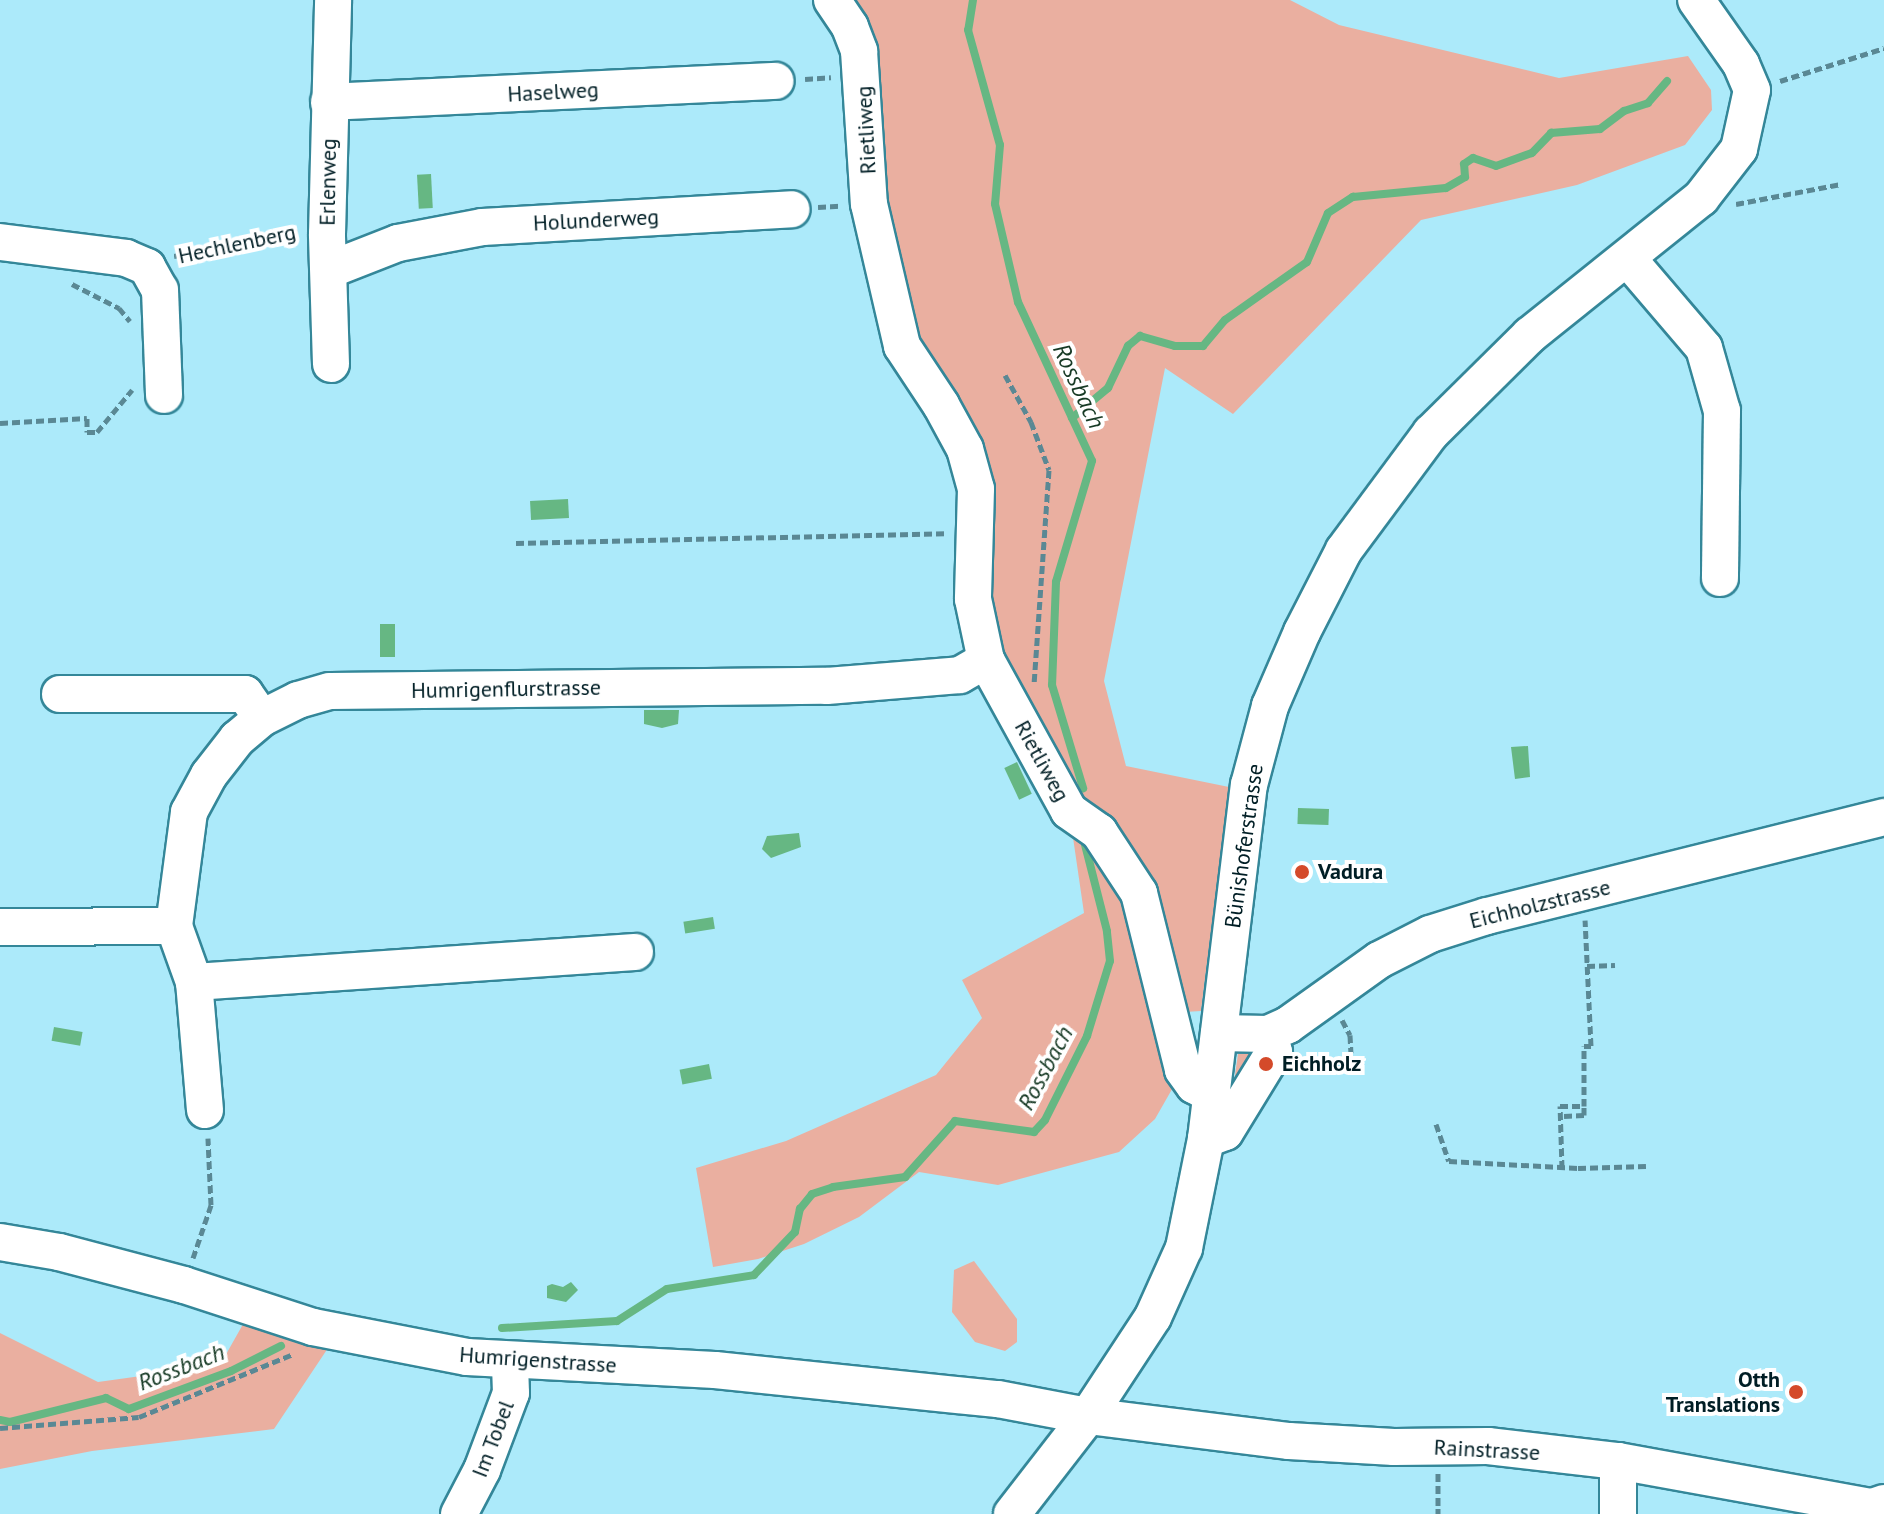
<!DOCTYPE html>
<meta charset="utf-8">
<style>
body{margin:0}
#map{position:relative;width:1884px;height:1514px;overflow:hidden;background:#aceafa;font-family:"PT Sans",sans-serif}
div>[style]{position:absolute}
.green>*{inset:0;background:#eaafa0}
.water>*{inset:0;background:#66b783;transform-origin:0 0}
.stream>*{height:8px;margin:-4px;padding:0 4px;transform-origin:4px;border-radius:4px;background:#66b783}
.path>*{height:5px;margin-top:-2.5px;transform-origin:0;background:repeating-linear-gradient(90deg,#5a8894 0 8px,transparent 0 12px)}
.roads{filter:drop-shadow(2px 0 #348799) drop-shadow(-2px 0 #348799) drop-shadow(0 2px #348799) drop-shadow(0 -2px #348799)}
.minor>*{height:36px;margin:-18px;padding:0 18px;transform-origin:18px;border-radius:18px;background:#fff}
.dots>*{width:22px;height:22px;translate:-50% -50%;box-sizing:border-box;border:4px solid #fff;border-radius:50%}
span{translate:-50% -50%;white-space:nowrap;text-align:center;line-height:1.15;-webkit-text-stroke:8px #fff;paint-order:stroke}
.street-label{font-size:22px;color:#001e25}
.poi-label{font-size:22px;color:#001e25;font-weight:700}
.left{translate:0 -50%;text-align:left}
.right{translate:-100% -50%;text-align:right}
.water-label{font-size:24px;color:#173a25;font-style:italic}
</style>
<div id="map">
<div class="green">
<div style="clip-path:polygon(832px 0,1290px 0,1339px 25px,1559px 78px,1688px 56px,1711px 90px,1712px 110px,1685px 145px,1577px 185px,1421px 220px,1233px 414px,1165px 368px,1104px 681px,1126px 766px,1229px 787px,1201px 1011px,1168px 1013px,1183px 1070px,1155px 1119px,1119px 1152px,998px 1185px,919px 1172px,859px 1217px,804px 1244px,758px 1259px,713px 1267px,696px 1168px,786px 1141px,936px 1075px,982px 1018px,962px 980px,1084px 913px,1069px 810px,986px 660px,976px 489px,902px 346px)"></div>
<div style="clip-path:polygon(1238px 1054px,1249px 1054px,1257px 1061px,1231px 1103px)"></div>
<div style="clip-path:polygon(974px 1261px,1017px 1319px,1017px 1342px,1005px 1351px,975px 1342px,952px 1312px,954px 1270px)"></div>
<div style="clip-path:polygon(251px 1310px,338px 1333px,274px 1429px,92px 1451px,0 1469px,0 1333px,98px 1382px,220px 1365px)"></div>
</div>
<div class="water">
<div style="left:431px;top:174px;width:34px;height:14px;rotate:87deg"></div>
<div style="left:568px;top:499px;width:19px;height:38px;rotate:87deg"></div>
<div style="left:395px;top:624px;width:33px;height:15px;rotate:90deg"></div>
<div style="clip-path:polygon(644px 710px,679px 710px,678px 724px,662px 728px,644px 724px)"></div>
<div style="clip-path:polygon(1528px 746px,1530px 777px,1515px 779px,1511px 747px)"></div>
<div style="left:1017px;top:762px;width:35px;height:14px;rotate:65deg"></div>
<div style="left:1298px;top:808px;width:31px;height:16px;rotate:2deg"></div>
<div style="clip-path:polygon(799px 833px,801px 847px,771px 858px,762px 849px,767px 836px)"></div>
<div style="left:713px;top:917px;width:12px;height:30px;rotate:81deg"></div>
<div style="left:54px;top:1027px;width:29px;height:14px;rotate:10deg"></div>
<div style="left:709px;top:1064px;width:15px;height:30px;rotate:79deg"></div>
<div style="clip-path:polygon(571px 1282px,578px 1290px,566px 1302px,547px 1298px,547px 1286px,552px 1284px,563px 1287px)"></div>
</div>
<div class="stream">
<div style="left:973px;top:0;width:30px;rotate:99deg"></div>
<div style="left:968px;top:30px;width:119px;rotate:74.5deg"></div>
<div style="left:1000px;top:145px;width:59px;rotate:94.8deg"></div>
<div style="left:995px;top:204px;width:101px;rotate:76.8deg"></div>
<div style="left:1018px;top:302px;width:175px;rotate:65deg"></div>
<div style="left:1092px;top:461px;width:126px;rotate:106.6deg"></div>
<div style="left:1056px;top:582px;width:103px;rotate:92.2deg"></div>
<div style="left:1052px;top:685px;width:108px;rotate:73.2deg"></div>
<div style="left:1072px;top:418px;width:47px;rotate:-39.8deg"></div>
<div style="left:1108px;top:388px;width:47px;rotate:-64.5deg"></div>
<div style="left:1128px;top:346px;width:16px;rotate:-40deg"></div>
<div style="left:1140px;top:336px;width:36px;rotate:16deg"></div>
<div style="left:1175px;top:346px;width:28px"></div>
<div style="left:1203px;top:346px;width:34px;rotate:-50deg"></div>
<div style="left:1225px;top:320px;width:100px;rotate:-35.3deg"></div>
<div style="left:1307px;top:262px;width:53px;rotate:-66.8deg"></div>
<div style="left:1328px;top:213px;width:30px;rotate:-33deg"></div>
<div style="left:1353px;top:197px;width:93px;rotate:-5.5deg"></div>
<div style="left:1446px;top:188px;width:22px;rotate:-30deg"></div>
<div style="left:1465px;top:177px;width:13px;rotate:-94deg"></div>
<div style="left:1464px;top:164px;width:11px;rotate:-34deg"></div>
<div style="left:1473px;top:158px;width:24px;rotate:19deg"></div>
<div style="left:1496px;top:166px;width:38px;rotate:-20deg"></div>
<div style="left:1532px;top:153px;width:28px;rotate:-46deg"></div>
<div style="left:1551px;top:133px;width:49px;rotate:-4.7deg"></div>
<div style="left:1600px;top:129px;width:30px;rotate:-37deg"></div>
<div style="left:1624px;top:111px;width:25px;rotate:-18deg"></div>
<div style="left:1648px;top:103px;width:29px;rotate:-49deg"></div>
<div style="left:502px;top:1328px;width:115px;rotate:-3.5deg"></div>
<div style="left:617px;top:1321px;width:59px;rotate:-32.6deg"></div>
<div style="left:667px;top:1289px;width:88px;rotate:-9.1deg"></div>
<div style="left:754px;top:1275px;width:59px;rotate:-46.4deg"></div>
<div style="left:795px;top:1232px;width:24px;rotate:-78deg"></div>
<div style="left:800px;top:1209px;width:19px;rotate:-51deg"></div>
<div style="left:812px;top:1194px;width:22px;rotate:-18deg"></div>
<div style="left:833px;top:1187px;width:73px;rotate:-7.9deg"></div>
<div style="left:905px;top:1177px;width:75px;rotate:-48.2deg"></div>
<div style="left:955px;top:1121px;width:80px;rotate:7.9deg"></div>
<div style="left:1034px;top:1132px;width:16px;rotate:-47deg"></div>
<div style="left:1045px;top:1120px;width:94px;rotate:-63.4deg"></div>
<div style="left:1087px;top:1036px;width:78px;rotate:-73deg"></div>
<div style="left:1110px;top:961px;width:30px;rotate:-96deg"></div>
<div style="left:1107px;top:931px;width:89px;rotate:-104.3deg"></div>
<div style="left:0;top:1420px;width:10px;rotate:11deg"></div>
<div style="left:10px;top:1422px;width:99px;rotate:-14deg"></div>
<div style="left:106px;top:1398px;width:25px;rotate:26deg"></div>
<div style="left:129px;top:1409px;width:109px;rotate:-20.4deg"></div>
<div style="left:231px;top:1371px;width:56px;rotate:-26.6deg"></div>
</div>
<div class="path">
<div style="left:805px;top:79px;width:26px;rotate:-4deg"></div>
<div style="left:1780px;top:81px;width:109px;rotate:-17.6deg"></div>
<div style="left:1736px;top:204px;width:107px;rotate:-10.8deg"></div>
<div style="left:818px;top:207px;width:22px;rotate:-3deg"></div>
<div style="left:174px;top:256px;width:126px;rotate:-11.4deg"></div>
<div style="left:72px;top:284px;width:53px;rotate:27.1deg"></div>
<div style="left:119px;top:308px;width:17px;rotate:50deg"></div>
<div style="left:1005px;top:375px;width:54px;rotate:61deg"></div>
<div style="left:1031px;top:422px;width:51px;rotate:69.4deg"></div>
<div style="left:1049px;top:470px;width:215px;rotate:94deg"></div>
<div style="left:0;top:423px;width:87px;rotate:-3.3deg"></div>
<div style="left:87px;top:418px;width:14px;rotate:90deg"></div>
<div style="left:87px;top:432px;width:10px"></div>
<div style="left:97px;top:432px;width:55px;rotate:-50.2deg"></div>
<div style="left:516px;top:543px;width:430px;rotate:-1.3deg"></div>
<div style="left:1587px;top:966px;width:28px;rotate:-2deg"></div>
<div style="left:1342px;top:1020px;width:17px;rotate:62deg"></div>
<div style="left:1350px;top:1035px;width:18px;rotate:87deg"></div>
<div style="left:1564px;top:1116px;width:20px;rotate:-3deg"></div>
<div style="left:1584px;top:1115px;width:9px;rotate:-90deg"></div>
<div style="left:1436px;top:1124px;width:39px;rotate:71deg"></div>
<div style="left:1449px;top:1161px;width:129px;rotate:3.1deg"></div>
<div style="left:1578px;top:1168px;width:68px;rotate:-1.7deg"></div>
<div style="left:1562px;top:1168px;width:62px;rotate:-91.8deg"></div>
<div style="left:1560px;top:1106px;width:24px"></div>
<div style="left:1584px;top:1106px;width:60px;rotate:-90deg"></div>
<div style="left:1584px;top:1046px;width:7px"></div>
<div style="left:1591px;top:1046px;width:126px;rotate:-92.7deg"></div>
<div style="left:193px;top:1258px;width:56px;rotate:-71.2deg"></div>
<div style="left:211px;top:1205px;width:67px;rotate:-92.6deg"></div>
<div style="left:0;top:1428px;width:139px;rotate:-4.5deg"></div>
<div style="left:139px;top:1417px;width:166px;rotate:-22.2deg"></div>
<div style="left:1438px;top:1473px;width:41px;rotate:90deg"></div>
</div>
<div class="roads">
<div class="minor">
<div style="left:832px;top:0;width:32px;rotate:56deg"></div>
<div style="left:850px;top:27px;width:26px;rotate:69deg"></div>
<div style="left:859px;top:51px;width:153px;rotate:86.3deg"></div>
<div style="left:869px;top:204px;width:146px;rotate:76.9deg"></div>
<div style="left:902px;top:346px;width:71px;rotate:56.5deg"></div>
<div style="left:941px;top:405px;width:50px;rotate:61.4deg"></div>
<div style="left:965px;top:449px;width:41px;rotate:74.6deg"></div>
<div style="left:976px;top:489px;width:110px;rotate:91.6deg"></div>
<div style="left:973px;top:599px;width:62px;rotate:78deg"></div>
<div style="left:986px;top:660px;width:172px;rotate:61.2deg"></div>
<div style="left:1069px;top:811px;width:37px;rotate:35deg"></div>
<div style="left:1099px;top:832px;width:73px;rotate:56.7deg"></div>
<div style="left:1139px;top:893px;width:182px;rotate:76deg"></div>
<div style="left:1183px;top:1070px;width:19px;rotate:54deg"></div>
<div style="left:1194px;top:1085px;width:21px;rotate:29deg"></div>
<div style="left:329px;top:102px;width:447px;rotate:-2.7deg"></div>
<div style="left:0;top:242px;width:127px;rotate:7.2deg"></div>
<div style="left:126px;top:258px;width:23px;rotate:23deg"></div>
<div style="left:147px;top:267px;width:26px;rotate:61deg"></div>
<div style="left:160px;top:290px;width:105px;rotate:87.8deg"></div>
<div style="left:1628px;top:259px;width:117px;rotate:49.5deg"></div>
<div style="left:1704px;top:348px;width:66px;rotate:74.1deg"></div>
<div style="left:1722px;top:411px;width:167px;rotate:90.7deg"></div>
<div style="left:329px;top:270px;width:74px;rotate:-21.4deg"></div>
<div style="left:398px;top:243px;width:86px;rotate:-10.7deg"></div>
<div style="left:483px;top:227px;width:309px;rotate:-3.3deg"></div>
<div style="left:331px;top:364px;width:130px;rotate:-91.8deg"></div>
<div style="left:327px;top:234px;width:234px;rotate:-88.5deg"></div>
<div style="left:60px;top:694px;width:185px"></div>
<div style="left:245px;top:694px;width:29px;rotate:55deg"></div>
<div style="left:0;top:927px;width:174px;rotate:-0.3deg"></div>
<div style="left:194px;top:982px;width:442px;rotate:-3.9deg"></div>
<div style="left:1219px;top:1033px;width:49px;rotate:1.2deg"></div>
<div style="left:1268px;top:1034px;width:22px;rotate:-24deg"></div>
<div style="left:1288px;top:1025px;width:112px;rotate:-35.5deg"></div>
<div style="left:1379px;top:960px;width:57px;rotate:-27deg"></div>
<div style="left:1430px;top:934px;width:60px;rotate:-17.5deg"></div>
<div style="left:1487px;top:916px;width:409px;rotate:-14deg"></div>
<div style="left:205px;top:1110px;width:128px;rotate:-94.9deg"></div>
<div style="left:194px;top:982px;width:59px;rotate:-109.7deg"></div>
<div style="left:174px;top:926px;width:115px;rotate:-82.5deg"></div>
<div style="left:189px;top:812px;width:42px;rotate:-61.6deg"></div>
<div style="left:209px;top:775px;width:46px;rotate:-52.1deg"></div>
<div style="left:237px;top:739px;width:33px;rotate:-40deg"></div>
<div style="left:262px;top:718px;width:40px;rotate:-26.6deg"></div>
<div style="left:298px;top:700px;width:33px;rotate:-16deg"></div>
<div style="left:330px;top:691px;width:497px;rotate:-0.6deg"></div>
<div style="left:827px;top:686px;width:133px;rotate:-4.7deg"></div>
<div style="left:960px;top:675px;width:30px;rotate:-30deg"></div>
<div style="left:1206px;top:1139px;width:20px;rotate:-20deg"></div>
<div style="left:1225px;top:1132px;width:94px;rotate:-58.5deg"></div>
<div style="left:1274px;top:1052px;width:19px;rotate:-108deg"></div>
<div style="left:0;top:1242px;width:60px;rotate:9.6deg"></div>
<div style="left:59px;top:1252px;width:129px;rotate:14.8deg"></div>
<div style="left:184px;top:1285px;width:136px;rotate:18deg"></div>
<div style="left:313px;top:1327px;width:157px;rotate:11deg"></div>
<div style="left:467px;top:1357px;width:248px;rotate:3deg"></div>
<div style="left:715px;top:1370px;width:284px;rotate:5.9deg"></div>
<div style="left:998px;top:1399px;width:92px;rotate:10.7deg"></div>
<div style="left:1088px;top:1416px;width:203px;rotate:7.1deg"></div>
<div style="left:1289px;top:1441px;width:105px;rotate:3.3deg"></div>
<div style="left:1394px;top:1447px;width:94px;rotate:-0.6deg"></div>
<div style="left:1488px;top:1446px;width:131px;rotate:6.6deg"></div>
<div style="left:1618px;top:1461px;width:258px;rotate:10.3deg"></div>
<div style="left:1872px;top:1507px;width:13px;rotate:-18deg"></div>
<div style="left:1618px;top:1461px;width:53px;rotate:90deg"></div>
<div style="left:459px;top:1514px;width:50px;rotate:-62.4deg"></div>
<div style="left:482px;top:1470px;width:82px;rotate:-69.4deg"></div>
<div style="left:511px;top:1393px;width:33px;rotate:-92deg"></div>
<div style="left:1012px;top:1514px;width:124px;rotate:-52.2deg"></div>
<div style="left:1088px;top:1416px;width:118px;rotate:-56.7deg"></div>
<div style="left:1153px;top:1317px;width:76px;rotate:-65.8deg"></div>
<div style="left:1184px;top:1248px;width:111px;rotate:-78.6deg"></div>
<div style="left:1206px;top:1139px;width:357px;rotate:-83.1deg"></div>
<div style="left:1249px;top:785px;width:82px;rotate:-75.1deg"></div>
<div style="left:1270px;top:706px;width:81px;rotate:-66.6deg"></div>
<div style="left:1302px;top:632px;width:92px;rotate:-62.9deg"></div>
<div style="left:1344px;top:550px;width:146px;rotate:-53.4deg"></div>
<div style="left:1431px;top:433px;width:139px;rotate:-44.7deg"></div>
<div style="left:1530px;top:335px;width:219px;rotate:-38.7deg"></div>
<div style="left:1701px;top:198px;width:62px;rotate:-52.2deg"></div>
<div style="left:1739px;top:149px;width:60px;rotate:-77.6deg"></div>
<div style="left:1752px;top:90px;width:28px;rotate:-113deg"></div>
<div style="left:1741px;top:64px;width:78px;rotate:-125.1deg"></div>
</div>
</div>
<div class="dots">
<div style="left:1302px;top:872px;background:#d44a2a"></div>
<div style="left:1266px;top:1064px;background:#d44a2a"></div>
<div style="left:1796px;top:1392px;background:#d44a2a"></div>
</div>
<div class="street-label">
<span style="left:553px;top:92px;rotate:-3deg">Haselweg</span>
<span style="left:866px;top:130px;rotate:-93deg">Rietliweg</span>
<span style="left:328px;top:182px;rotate:-89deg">Erlenweg</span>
<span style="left:596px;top:220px;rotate:-3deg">Holunderweg</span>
<span style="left:237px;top:244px;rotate:-12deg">Hechlenberg</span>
<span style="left:506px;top:689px;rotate:-1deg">Humrigenflurstrasse</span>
<span style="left:1042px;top:761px;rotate:61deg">Rietliweg</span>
<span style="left:1244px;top:846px;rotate:-82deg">Bünishoferstrasse</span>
<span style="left:1540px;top:904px;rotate:-14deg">Eichholzstrasse</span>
<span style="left:538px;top:1360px;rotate:4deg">Humrigenstrasse</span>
<span style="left:493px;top:1439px;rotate:-69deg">Im Tobel</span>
<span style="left:1487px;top:1450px;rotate:3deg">Rainstrasse</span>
</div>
<div class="poi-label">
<span class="left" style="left:1318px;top:872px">Vadura</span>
<span class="left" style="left:1282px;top:1064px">Eichholz</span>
<span class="right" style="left:1780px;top:1392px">Otth<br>Translations</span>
</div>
<div class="water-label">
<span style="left:1079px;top:386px;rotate:65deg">Rossbach</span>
<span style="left:1045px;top:1068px;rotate:-62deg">Rossbach</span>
<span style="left:181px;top:1367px;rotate:-21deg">Rossbach</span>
</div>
</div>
